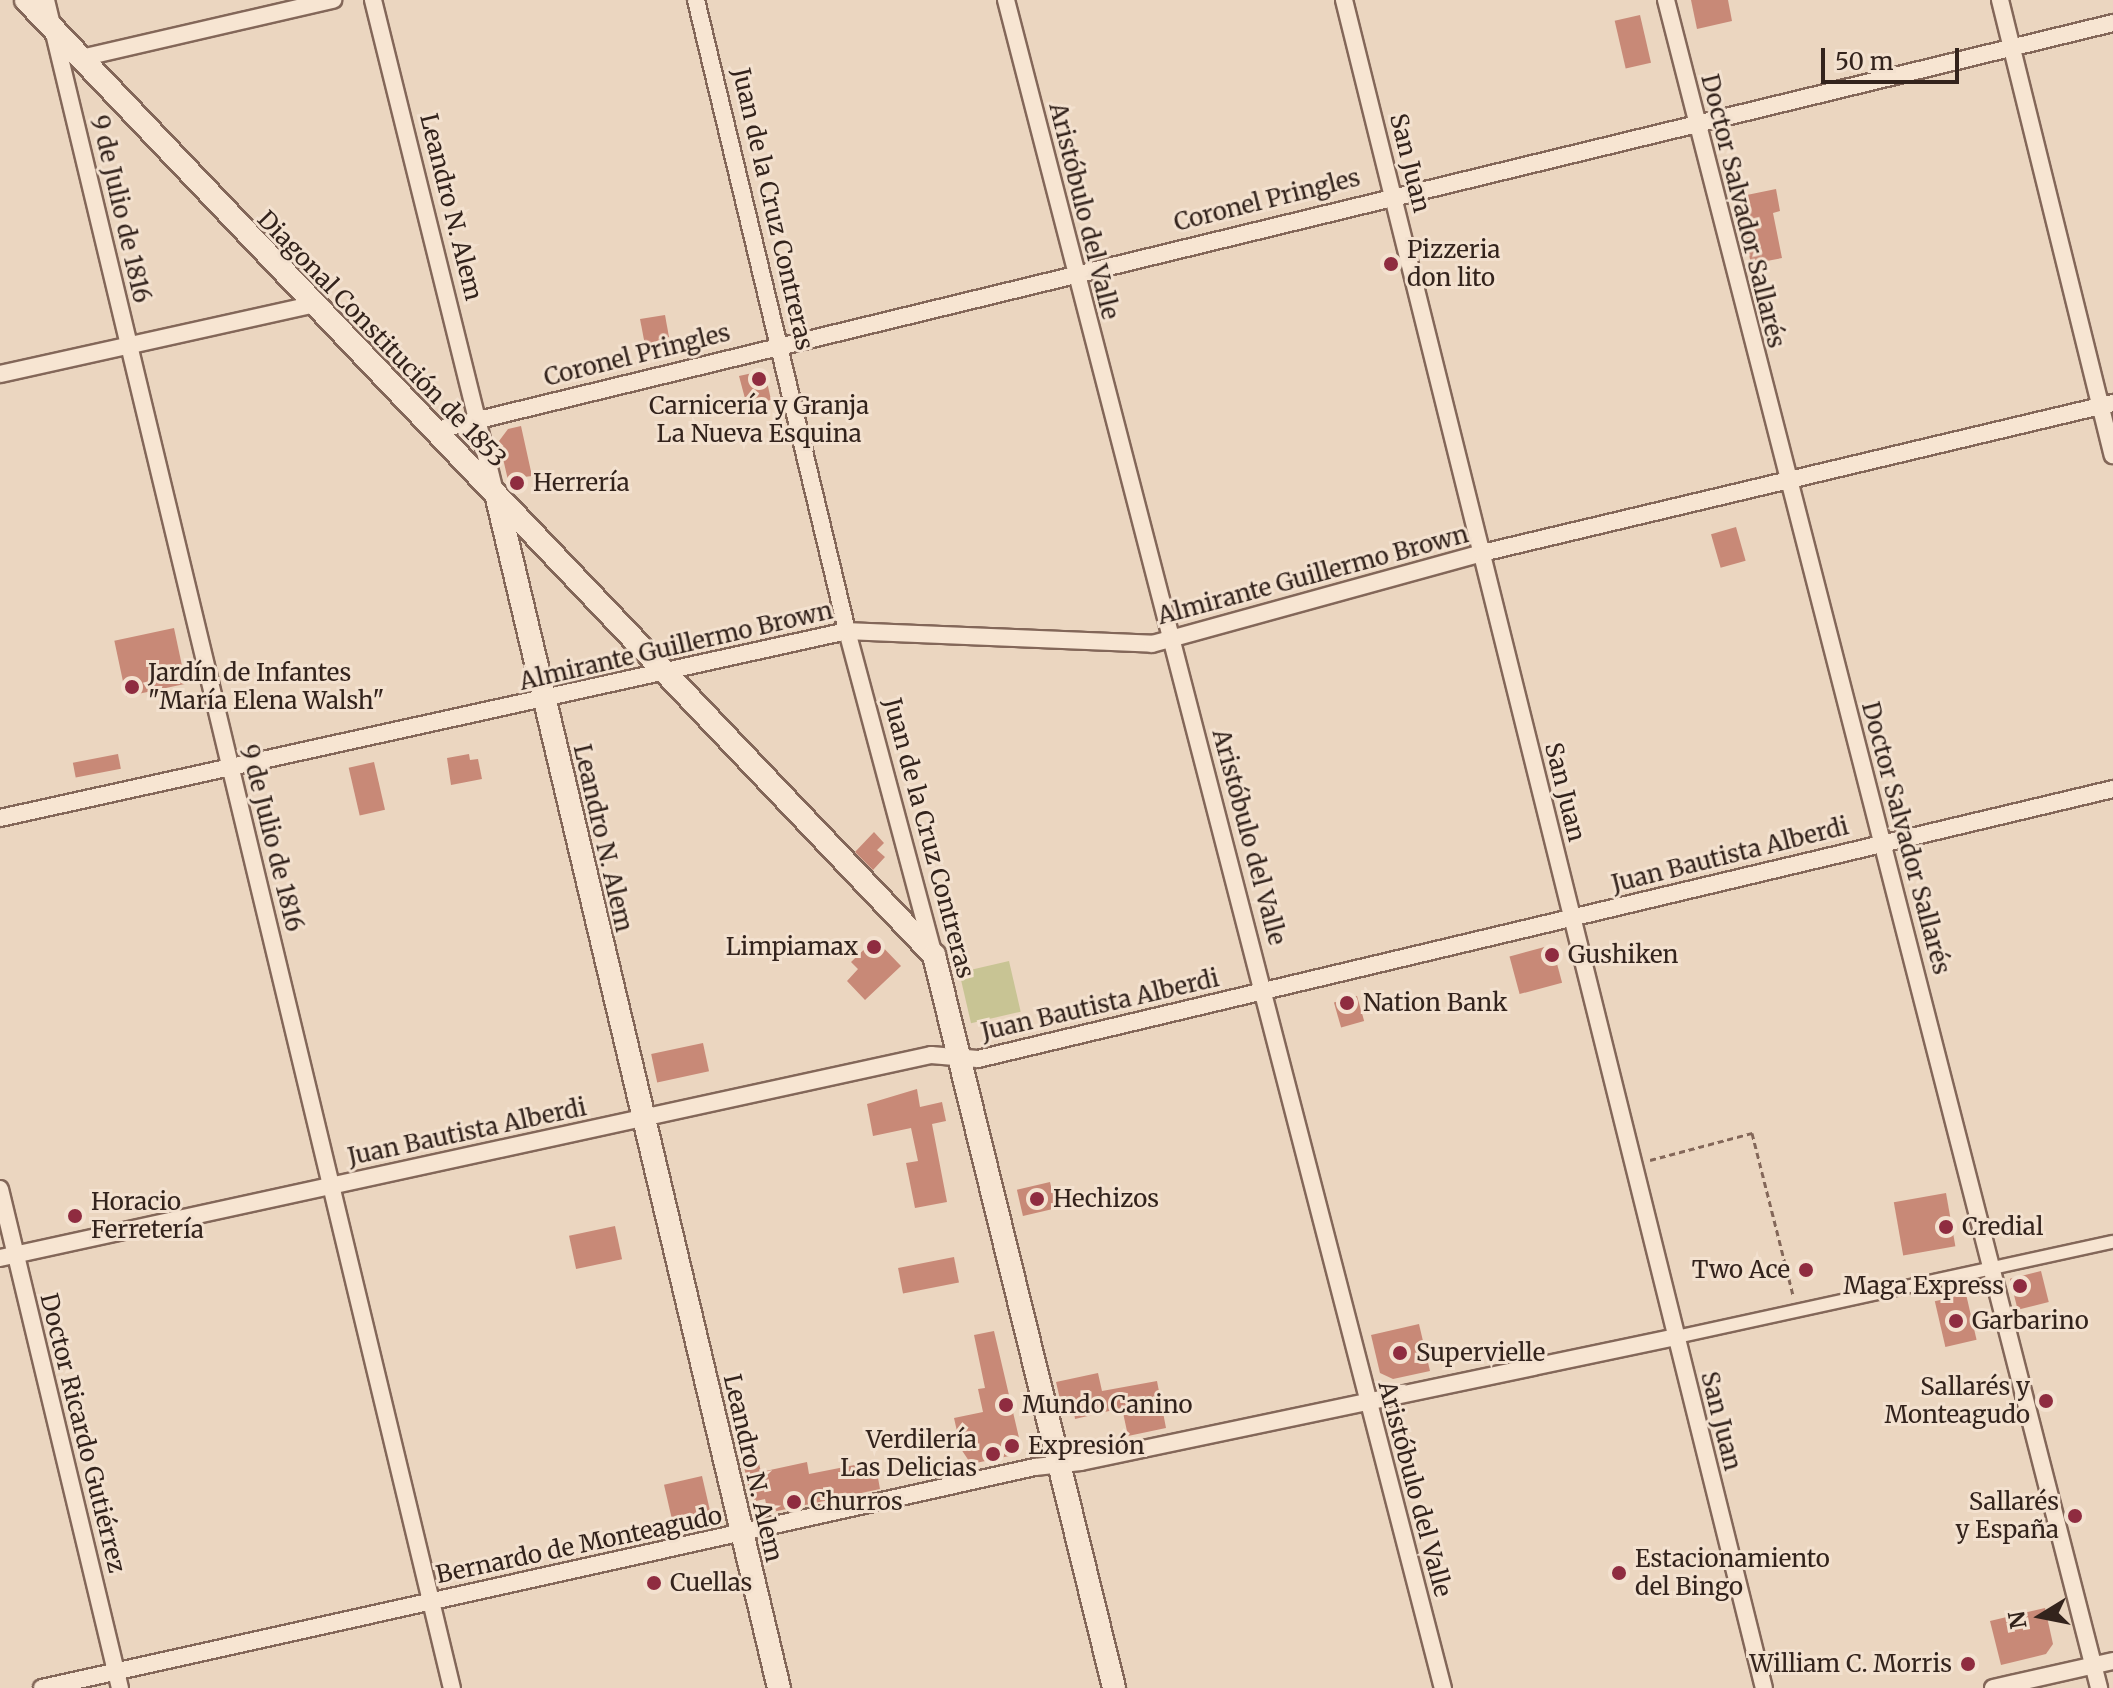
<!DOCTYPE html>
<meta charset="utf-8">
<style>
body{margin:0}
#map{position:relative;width:2113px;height:1688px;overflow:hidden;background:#ebd6c0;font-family:Merriweather,serif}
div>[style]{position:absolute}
.green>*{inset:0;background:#c8c494;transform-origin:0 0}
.building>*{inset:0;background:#c88977;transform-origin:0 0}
.path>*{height:3px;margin-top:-1.5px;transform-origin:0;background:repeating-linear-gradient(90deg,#836759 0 6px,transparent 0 10px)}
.roads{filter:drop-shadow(2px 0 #836759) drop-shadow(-2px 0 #836759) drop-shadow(0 2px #836759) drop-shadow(0 -2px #836759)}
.pedestrian>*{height:12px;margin:-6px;padding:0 6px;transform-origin:6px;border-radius:6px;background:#f7e5d2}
.minor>*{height:16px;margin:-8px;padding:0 8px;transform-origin:8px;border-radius:8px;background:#f7e5d2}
.secondary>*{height:22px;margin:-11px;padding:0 11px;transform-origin:11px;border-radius:11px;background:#f7e5d2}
.dots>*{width:22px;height:22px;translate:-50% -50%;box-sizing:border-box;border:4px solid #f3e1cf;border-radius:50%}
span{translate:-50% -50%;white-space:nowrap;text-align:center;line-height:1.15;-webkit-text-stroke:6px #f3e1cf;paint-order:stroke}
.street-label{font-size:24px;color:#33231c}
.poi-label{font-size:24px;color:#33231c}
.left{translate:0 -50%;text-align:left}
.right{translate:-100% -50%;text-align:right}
.north{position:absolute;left:2001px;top:1576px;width:80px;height:80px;-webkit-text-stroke:6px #f3e1cf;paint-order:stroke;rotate:260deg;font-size:22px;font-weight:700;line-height:32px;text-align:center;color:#33231c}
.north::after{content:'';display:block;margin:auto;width:28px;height:36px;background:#33231c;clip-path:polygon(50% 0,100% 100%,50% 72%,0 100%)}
.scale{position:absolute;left:1821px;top:48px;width:138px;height:36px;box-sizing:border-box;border:4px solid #33231c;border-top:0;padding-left:10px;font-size:24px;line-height:28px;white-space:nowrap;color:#33231c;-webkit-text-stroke:6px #f3e1cf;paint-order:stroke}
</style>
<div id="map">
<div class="green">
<div style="left:1009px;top:961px;width:52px;height:51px;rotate:77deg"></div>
</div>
<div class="building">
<div style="clip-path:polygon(1691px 0,1728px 0,1732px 21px,1697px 29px)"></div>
<div style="left:1640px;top:15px;width:49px;height:26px;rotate:77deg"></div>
<div style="clip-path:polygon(1776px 189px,1780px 211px,1773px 213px,1782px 258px,1751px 264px,1737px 197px)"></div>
<div style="clip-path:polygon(665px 315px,669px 337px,645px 345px,640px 319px)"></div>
<div style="clip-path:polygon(757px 372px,766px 377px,771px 400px,747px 406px,739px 376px)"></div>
<div style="clip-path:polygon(521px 426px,532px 476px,524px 477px,526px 486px,510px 489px,499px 441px,508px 429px)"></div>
<div style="left:1736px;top:527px;width:35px;height:26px;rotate:74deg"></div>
<div style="left:174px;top:628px;width:57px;height:61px;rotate:78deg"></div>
<div style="left:118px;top:754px;width:15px;height:46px;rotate:79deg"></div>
<div style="clip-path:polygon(469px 754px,470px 760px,478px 759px,482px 779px,451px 785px,447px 758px)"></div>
<div style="left:374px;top:762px;width:49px;height:26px;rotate:77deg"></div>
<div style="clip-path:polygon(874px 832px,884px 843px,877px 850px,885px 857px,873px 870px,855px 852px)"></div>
<div style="clip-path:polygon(875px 939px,901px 966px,865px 1000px,847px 981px,858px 969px,851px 962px)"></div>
<div style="left:1552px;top:945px;width:39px;height:44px;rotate:75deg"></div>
<div style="left:1357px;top:996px;width:26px;height:24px;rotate:74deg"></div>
<div style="left:703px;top:1043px;width:29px;height:53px;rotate:78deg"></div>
<div style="clip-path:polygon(917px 1089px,920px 1107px,942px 1102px,946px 1121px,932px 1124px,947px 1202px,915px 1208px,906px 1163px,918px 1161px,911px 1128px,873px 1136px,867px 1104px)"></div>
<div style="left:1050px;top:1182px;width:27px;height:34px;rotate:77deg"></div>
<div style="left:1946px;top:1193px;width:54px;height:53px;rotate:80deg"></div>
<div style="left:81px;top:1207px;width:15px;height:15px;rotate:79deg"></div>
<div style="left:615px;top:1226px;width:34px;height:47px;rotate:78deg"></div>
<div style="left:954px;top:1257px;width:26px;height:57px;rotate:79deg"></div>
<div style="left:2041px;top:1271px;width:32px;height:32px;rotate:76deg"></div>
<div style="left:1966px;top:1294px;width:47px;height:32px;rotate:77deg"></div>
<div style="clip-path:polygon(1419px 1324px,1430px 1371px,1393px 1379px,1380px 1373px,1371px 1335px)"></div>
<div style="clip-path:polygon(994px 1331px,1020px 1442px,1014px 1455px,971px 1464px,961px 1449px,954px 1418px,983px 1412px,978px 1389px,985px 1388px,974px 1335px)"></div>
<div style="clip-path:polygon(1098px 1373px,1102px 1391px,1157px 1381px,1166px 1428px,1128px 1436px,1122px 1408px,1075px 1419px,1073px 1406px,1062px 1408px,1056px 1382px)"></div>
<div style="clip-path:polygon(758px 1459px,761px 1472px,807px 1462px,809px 1474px,875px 1461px,880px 1489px,768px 1513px,765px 1499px,756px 1501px,750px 1495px,743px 1462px)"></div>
<div style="left:702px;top:1476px;width:35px;height:39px;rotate:77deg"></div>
<div style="clip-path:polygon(2045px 1608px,2053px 1644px,2046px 1654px,2001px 1665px,1990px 1621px)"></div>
</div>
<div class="path">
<div style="left:1650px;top:1160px;width:106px;rotate:-14.8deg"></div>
<div style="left:1752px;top:1133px;width:167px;rotate:75.8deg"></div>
</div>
<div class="roads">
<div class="pedestrian">
<div style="left:1676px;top:1337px;width:447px;rotate:-12.3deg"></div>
</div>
<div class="minor">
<div style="left:46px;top:0;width:1736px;rotate:76.48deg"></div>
<div style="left:373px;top:0;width:507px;rotate:76.07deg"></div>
<div style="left:696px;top:0;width:649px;rotate:76.54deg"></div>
<div style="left:847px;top:631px;width:333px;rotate:75deg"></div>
<div style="left:1006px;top:0;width:1744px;rotate:75.49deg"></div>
<div style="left:1344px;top:0;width:1739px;rotate:76.03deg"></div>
<div style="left:1666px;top:0;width:1743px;rotate:75.61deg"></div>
<div style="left:2000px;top:0;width:469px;rotate:76.1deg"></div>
<div style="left:81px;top:58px;width:259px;rotate:-13deg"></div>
<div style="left:0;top:374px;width:320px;rotate:-12.5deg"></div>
<div style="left:433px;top:431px;width:1729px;rotate:-13.65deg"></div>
<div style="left:0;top:818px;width:867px;rotate:-12.45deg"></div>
<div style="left:847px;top:631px;width:305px;rotate:2.4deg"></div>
<div style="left:1152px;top:644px;width:342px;rotate:-15.4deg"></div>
<div style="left:1482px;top:553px;width:649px;rotate:-13.37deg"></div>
<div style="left:0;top:1189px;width:513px;rotate:76.48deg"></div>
<div style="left:0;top:1258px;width:953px;rotate:-12.3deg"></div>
<div style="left:931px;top:1055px;width:47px;rotate:4.9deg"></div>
<div style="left:978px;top:1059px;width:1167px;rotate:-13.38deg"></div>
<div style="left:42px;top:1688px;width:1017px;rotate:-12.55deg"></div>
<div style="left:1035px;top:1467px;width:46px;rotate:-6.2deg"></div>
<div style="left:1081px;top:1462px;width:608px;rotate:-11.86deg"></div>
<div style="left:1993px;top:1688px;width:123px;rotate:-12.7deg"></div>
</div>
<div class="secondary">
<div style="left:26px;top:0;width:1318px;rotate:46.45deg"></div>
<div style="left:934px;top:955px;width:755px;rotate:76.2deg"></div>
<div style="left:497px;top:498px;width:1223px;rotate:76.67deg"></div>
</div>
</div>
<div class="dots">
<div style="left:1391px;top:264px;background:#8f2c40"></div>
<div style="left:759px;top:379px;background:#8f2c40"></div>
<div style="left:517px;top:483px;background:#8f2c40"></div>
<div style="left:132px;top:687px;background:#8f2c40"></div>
<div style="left:874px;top:947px;background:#8f2c40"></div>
<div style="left:1552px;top:955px;background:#8f2c40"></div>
<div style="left:1347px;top:1003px;background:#8f2c40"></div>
<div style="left:1037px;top:1199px;background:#8f2c40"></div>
<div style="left:75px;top:1216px;background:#8f2c40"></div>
<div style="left:1946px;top:1227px;background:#8f2c40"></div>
<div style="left:1806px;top:1270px;background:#8f2c40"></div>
<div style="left:2020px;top:1286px;background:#8f2c40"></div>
<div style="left:1956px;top:1321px;background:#8f2c40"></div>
<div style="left:1400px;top:1353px;background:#8f2c40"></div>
<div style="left:2046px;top:1401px;background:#8f2c40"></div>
<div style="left:1006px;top:1405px;background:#8f2c40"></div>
<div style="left:1012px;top:1446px;background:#8f2c40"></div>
<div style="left:993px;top:1454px;background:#8f2c40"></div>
<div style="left:794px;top:1502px;background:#8f2c40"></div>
<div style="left:2075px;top:1516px;background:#8f2c40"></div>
<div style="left:1619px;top:1573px;background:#8f2c40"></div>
<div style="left:654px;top:1583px;background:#8f2c40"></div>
<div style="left:1968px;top:1664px;background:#8f2c40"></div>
</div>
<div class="street-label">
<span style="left:1410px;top:163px;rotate:76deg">San Juan</span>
<span style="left:1267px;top:200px;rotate:-14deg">Coronel Pringles</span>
<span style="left:451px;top:207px;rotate:76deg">Leandro N. Alem</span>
<span style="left:121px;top:209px;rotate:77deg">9 de Julio de 1816</span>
<span style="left:773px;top:209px;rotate:77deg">Juan de la Cruz Contreras</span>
<span style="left:1084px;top:211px;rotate:76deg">Aristóbulo del Valle</span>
<span style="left:1743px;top:211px;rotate:76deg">Doctor Salvador Sallarés</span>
<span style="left:382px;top:339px;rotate:46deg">Diagonal Constitución de 1853</span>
<span style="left:637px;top:355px;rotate:-14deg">Coronel Pringles</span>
<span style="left:1313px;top:575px;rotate:-15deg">Almirante Guillermo Brown</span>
<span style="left:676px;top:646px;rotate:-13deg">Almirante Guillermo Brown</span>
<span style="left:1565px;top:792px;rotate:76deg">San Juan</span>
<span style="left:1249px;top:837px;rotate:75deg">Aristóbulo del Valle</span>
<span style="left:272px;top:838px;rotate:76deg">9 de Julio de 1816</span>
<span style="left:603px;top:838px;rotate:77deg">Leandro N. Alem</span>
<span style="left:929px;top:838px;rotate:75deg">Juan de la Cruz Contreras</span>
<span style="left:1906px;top:838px;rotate:75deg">Doctor Salvador Sallarés</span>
<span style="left:1730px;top:855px;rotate:-14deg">Juan Bautista Alberdi</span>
<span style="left:1100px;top:1005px;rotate:-13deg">Juan Bautista Alberdi</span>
<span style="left:467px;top:1132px;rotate:-12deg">Juan Bautista Alberdi</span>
<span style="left:1721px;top:1421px;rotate:76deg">San Juan</span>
<span style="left:83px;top:1433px;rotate:76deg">Doctor Ricardo Gutiérrez</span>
<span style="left:753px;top:1468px;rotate:77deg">Leandro N. Alem</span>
<span style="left:1415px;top:1489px;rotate:75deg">Aristóbulo del Valle</span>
<span style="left:579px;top:1545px;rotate:-12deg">Bernardo de Monteagudo</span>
</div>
<div class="poi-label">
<span class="left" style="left:1407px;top:264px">Pizzeria<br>don lito</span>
<span style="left:759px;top:420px">Carnicería y Granja<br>La Nueva Esquina</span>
<span class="left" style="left:533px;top:483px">Herrería</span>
<span class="left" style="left:148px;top:687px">Jardín de Infantes<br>"María Elena Walsh"</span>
<span class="right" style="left:858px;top:947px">Limpiamax</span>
<span class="left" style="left:1568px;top:955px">Gushiken</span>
<span class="left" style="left:1363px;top:1003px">Nation Bank</span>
<span class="left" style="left:1053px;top:1199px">Hechizos</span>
<span class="left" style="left:91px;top:1216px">Horacio<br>Ferretería</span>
<span class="left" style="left:1962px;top:1227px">Credial</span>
<span class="right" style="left:1790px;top:1270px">Two Ace</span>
<span class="right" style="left:2004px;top:1286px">Maga Express</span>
<span class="left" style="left:1972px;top:1321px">Garbarino</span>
<span class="left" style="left:1416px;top:1353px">Supervielle</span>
<span class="right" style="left:2030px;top:1401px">Sallarés y<br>Monteagudo</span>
<span class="left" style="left:1022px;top:1405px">Mundo Canino</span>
<span class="right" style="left:977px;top:1454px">Verdilería<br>Las Delicias</span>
<span class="left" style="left:1028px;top:1446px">Expresión</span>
<span class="left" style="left:810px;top:1502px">Churros</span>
<span class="right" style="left:2059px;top:1516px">Sallarés<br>y España</span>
<span class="left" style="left:1635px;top:1573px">Estacionamiento<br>del Bingo</span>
<span class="left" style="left:670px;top:1583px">Cuellas</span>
<span class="right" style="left:1952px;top:1664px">William C. Morris</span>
</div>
<div class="north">N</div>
<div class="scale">50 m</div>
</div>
